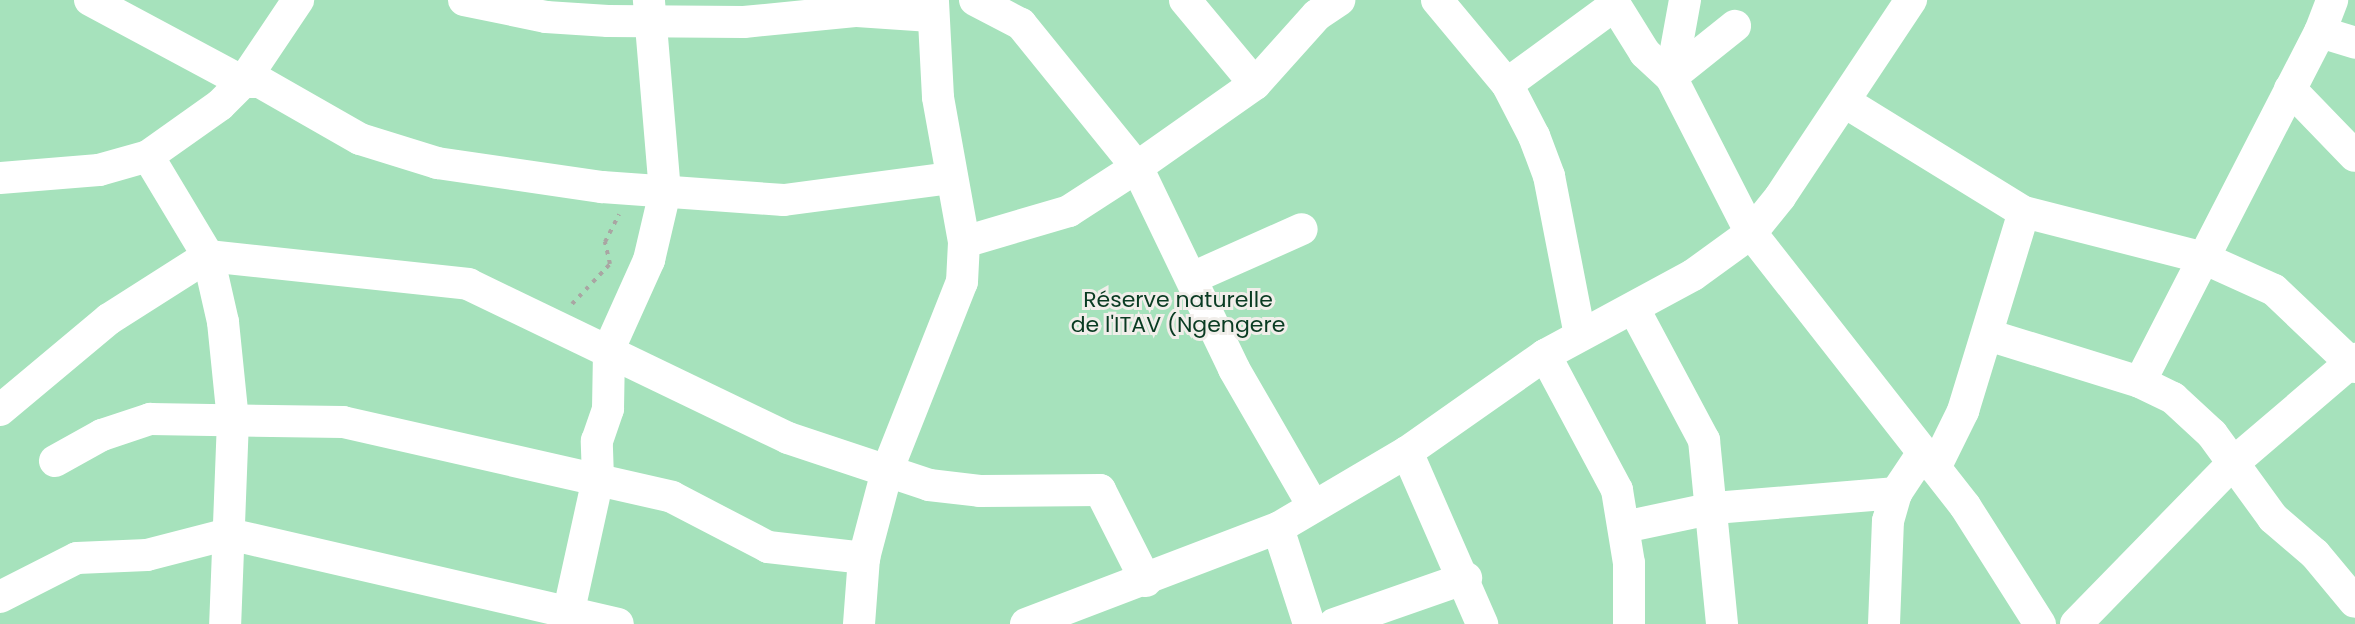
<!DOCTYPE html>
<meta charset="utf-8">
<style>
body{margin:0}
#map{position:relative;width:2355px;height:624px;overflow:hidden;background:#e4e1dd;font-family:Poppins,sans-serif}
div>[style]{position:absolute}
.green>*{inset:0;background:#a6e2bc;transform-origin:0 0}
.path>*{height:4px;margin-top:-2px;transform-origin:0;background:repeating-linear-gradient(90deg,#a9a6a3 0 4px,transparent 0 10px)}
.minor>*{height:32px;margin:-16px;padding:0 16px;transform-origin:16px;border-radius:16px;background:#fff}
span{translate:-50% -50%;white-space:nowrap;text-align:center;line-height:1.15;-webkit-text-stroke:6px #f1eeea;paint-order:stroke}
.park-label{font-size:22px;color:#093b22}
</style>
<div id="map">
<div class="green">
<div style="left:0;top:0;width:2355px;height:624px"></div>
</div>
<div class="path">
<div style="left:572px;top:304px;width:55px;rotate:-46.5deg"></div>
<div style="left:610px;top:264px;width:23px;rotate:-103deg"></div>
<div style="left:605px;top:242px;width:31px;rotate:-63deg"></div>
</div>
<div class="minor">
<div style="left:90px;top:0;width:174px;rotate:28.2deg"></div>
<div style="left:243px;top:82px;width:17px"></div>
<div style="left:260px;top:82px;width:115px;rotate:29.7deg"></div>
<div style="left:360px;top:139px;width:81px;rotate:17.3deg"></div>
<div style="left:437px;top:163px;width:167px;rotate:8.3deg"></div>
<div style="left:602px;top:187px;width:182px;rotate:4.1deg"></div>
<div style="left:784px;top:200px;width:167px;rotate:-7.5deg"></div>
<div style="left:464px;top:0;width:84px;rotate:11.7deg"></div>
<div style="left:546px;top:17px;width:62px;rotate:3.7deg"></div>
<div style="left:608px;top:21px;width:136px;rotate:0.4deg"></div>
<div style="left:744px;top:22px;width:114px;rotate:-5.6deg"></div>
<div style="left:857px;top:11px;width:74px;rotate:3.9deg"></div>
<div style="left:975px;top:0;width:52px;rotate:27.6deg"></div>
<div style="left:1021px;top:24px;width:184px;rotate:51deg"></div>
<div style="left:1137px;top:167px;width:224px;rotate:64.3deg"></div>
<div style="left:1234px;top:369px;width:158px;rotate:60deg"></div>
<div style="left:1185px;top:0;width:109px;rotate:50.2deg"></div>
<div style="left:1437px;top:0;width:109px;rotate:50.2deg"></div>
<div style="left:1507px;top:84px;width:59px;rotate:62.6deg"></div>
<div style="left:1534px;top:136px;width:43px;rotate:69.4deg"></div>
<div style="left:1549px;top:176px;width:162px;rotate:79deg"></div>
<div style="left:1612px;top:0;width:62px;rotate:58.1deg"></div>
<div style="left:1645px;top:53px;width:35px;rotate:43deg"></div>
<div style="left:1671px;top:77px;width:82px;rotate:-38.6deg"></div>
<div style="left:1685px;top:0;width:78px;rotate:100.3deg"></div>
<div style="left:1671px;top:77px;width:175px;rotate:62.9deg"></div>
<div style="left:1751px;top:233px;width:347px;rotate:51.9deg"></div>
<div style="left:1965px;top:506px;width:140px;rotate:57.6deg"></div>
<div style="left:2320px;top:32px;width:37px;rotate:17deg"></div>
<div style="left:1507px;top:84px;width:134px;rotate:-36.2deg"></div>
<div style="left:2290px;top:89px;width:93px;rotate:45.9deg"></div>
<div style="left:1845px;top:102px;width:210px;rotate:31.6deg"></div>
<div style="left:2024px;top:212px;width:183px;rotate:14.3deg"></div>
<div style="left:2201px;top:257px;width:80px;rotate:24.3deg"></div>
<div style="left:2274px;top:290px;width:112px;rotate:43.5deg"></div>
<div style="left:148px;top:156px;width:117px;rotate:59deg"></div>
<div style="left:208px;top:256px;width:68px;rotate:77.2deg"></div>
<div style="left:223px;top:322px;width:99px;rotate:84.2deg"></div>
<div style="left:233px;top:420px;width:204px;rotate:92.2deg"></div>
<div style="left:0;top:178px;width:99px;rotate:-4.6deg"></div>
<div style="left:99px;top:170px;width:51px;rotate:-15.9deg"></div>
<div style="left:148px;top:156px;width:88px;rotate:-35.3deg"></div>
<div style="left:220px;top:105px;width:33px;rotate:-45deg"></div>
<div style="left:243px;top:82px;width:99px;rotate:-56.1deg"></div>
<div style="left:964px;top:242px;width:109px;rotate:-16.4deg"></div>
<div style="left:1069px;top:211px;width:81px;rotate:-32.9deg"></div>
<div style="left:1137px;top:167px;width:144px;rotate:-35.1deg"></div>
<div style="left:1255px;top:84px;width:93px;rotate:-48.1deg"></div>
<div style="left:1317px;top:15px;width:27px;rotate:-34deg"></div>
<div style="left:1192px;top:278px;width:120px;rotate:-24deg"></div>
<div style="left:1634px;top:309px;width:149px;rotate:61.9deg"></div>
<div style="left:1704px;top:440px;width:185px;rotate:84.4deg"></div>
<div style="left:1988px;top:335px;width:159px;rotate:17.2deg"></div>
<div style="left:2140px;top:382px;width:37px;rotate:26deg"></div>
<div style="left:2173px;top:398px;width:53px;rotate:42.7deg"></div>
<div style="left:2212px;top:434px;width:104px;rotate:54deg"></div>
<div style="left:2273px;top:518px;width:55px;rotate:40.6deg"></div>
<div style="left:2315px;top:554px;width:62px;rotate:50.2deg"></div>
<div style="left:1545px;top:355px;width:153px;rotate:61.9deg"></div>
<div style="left:1617px;top:490px;width:74px;rotate:80.7deg"></div>
<div style="left:1629px;top:563px;width:61px;rotate:90deg"></div>
<div style="left:2140px;top:382px;width:394px;rotate:-62.8deg"></div>
<div style="left:2320px;top:32px;width:34px;rotate:-69deg"></div>
<div style="left:0;top:410px;width:142px;rotate:-39.9deg"></div>
<div style="left:109px;top:319px;width:117px;rotate:-32.5deg"></div>
<div style="left:208px;top:256px;width:262px;rotate:6.1deg"></div>
<div style="left:468px;top:284px;width:355px;rotate:25.7deg"></div>
<div style="left:788px;top:438px;width:149px;rotate:18.4deg"></div>
<div style="left:929px;top:485px;width:51px;rotate:6.7deg"></div>
<div style="left:980px;top:491px;width:120px;rotate:-0.5deg"></div>
<div style="left:1100px;top:490px;width:102px;rotate:63.2deg"></div>
<div style="left:1407px;top:452px;width:188px;rotate:66.4deg"></div>
<div style="left:55px;top:461px;width:54px;rotate:-29deg"></div>
<div style="left:102px;top:435px;width:51px;rotate:-18.4deg"></div>
<div style="left:150px;top:419px;width:193px;rotate:0.9deg"></div>
<div style="left:343px;top:422px;width:337px;rotate:12.8deg"></div>
<div style="left:672px;top:497px;width:108px;rotate:27.5deg"></div>
<div style="left:768px;top:547px;width:97px;rotate:6.5deg"></div>
<div style="left:1935px;top:468px;width:64px;rotate:-63.8deg"></div>
<div style="left:1963px;top:411px;width:208px;rotate:-73deg"></div>
<div style="left:1624px;top:527px;width:92px;rotate:-11.9deg"></div>
<div style="left:1714px;top:508px;width:183px;rotate:-4.7deg"></div>
<div style="left:1278px;top:528px;width:101px;rotate:72.1deg"></div>
<div style="left:0;top:597px;width:86px;rotate:-26.9deg"></div>
<div style="left:77px;top:558px;width:70px;rotate:-2.5deg"></div>
<div style="left:147px;top:555px;width:85px;rotate:-14.4deg"></div>
<div style="left:229px;top:534px;width:399px;rotate:13deg"></div>
<div style="left:566px;top:624px;width:149px;rotate:-77.6deg"></div>
<div style="left:598px;top:478px;width:37px;rotate:-92deg"></div>
<div style="left:597px;top:441px;width:34px;rotate:-71deg"></div>
<div style="left:608px;top:409px;width:60px;rotate:-89deg"></div>
<div style="left:609px;top:349px;width:98px;rotate:-65.8deg"></div>
<div style="left:649px;top:260px;width:70px;rotate:-76.8deg"></div>
<div style="left:665px;top:192px;width:193px;rotate:-94.8deg"></div>
<div style="left:859px;top:624px;width:66px;rotate:-85.7deg"></div>
<div style="left:864px;top:558px;width:90px;rotate:-75.2deg"></div>
<div style="left:887px;top:471px;width:203px;rotate:-68.4deg"></div>
<div style="left:962px;top:282px;width:40px;rotate:-87.1deg"></div>
<div style="left:964px;top:242px;width:147px;rotate:-100.2deg"></div>
<div style="left:938px;top:97px;width:97px;rotate:-93deg"></div>
<div style="left:1026px;top:624px;width:270px;rotate:-20.9deg"></div>
<div style="left:1278px;top:528px;width:150px;rotate:-30.5deg"></div>
<div style="left:1407px;top:452px;width:169px;rotate:-35.1deg"></div>
<div style="left:1545px;top:355px;width:168px;rotate:-28.4deg"></div>
<div style="left:1693px;top:275px;width:72px;rotate:-35.9deg"></div>
<div style="left:1751px;top:233px;width:46px;rotate:-51.1deg"></div>
<div style="left:1780px;top:197px;width:237px;rotate:-56.4deg"></div>
<div style="left:1334px;top:624px;width:140px;rotate:-19.2deg"></div>
<div style="left:1884px;top:624px;width:103px;rotate:-87.8deg"></div>
<div style="left:1888px;top:521px;width:29px;rotate:-74deg"></div>
<div style="left:1896px;top:493px;width:47px;rotate:-56.3deg"></div>
<div style="left:2076px;top:624px;width:223px;rotate:-45.7deg"></div>
<div style="left:2232px;top:464px;width:162px;rotate:-40.5deg"></div>
</div>
<div class="park-label">
<span style="left:1178px;top:312px">Réserve naturelle<br>de l'ITAV (Ngengere</span>
</div>
</div>
